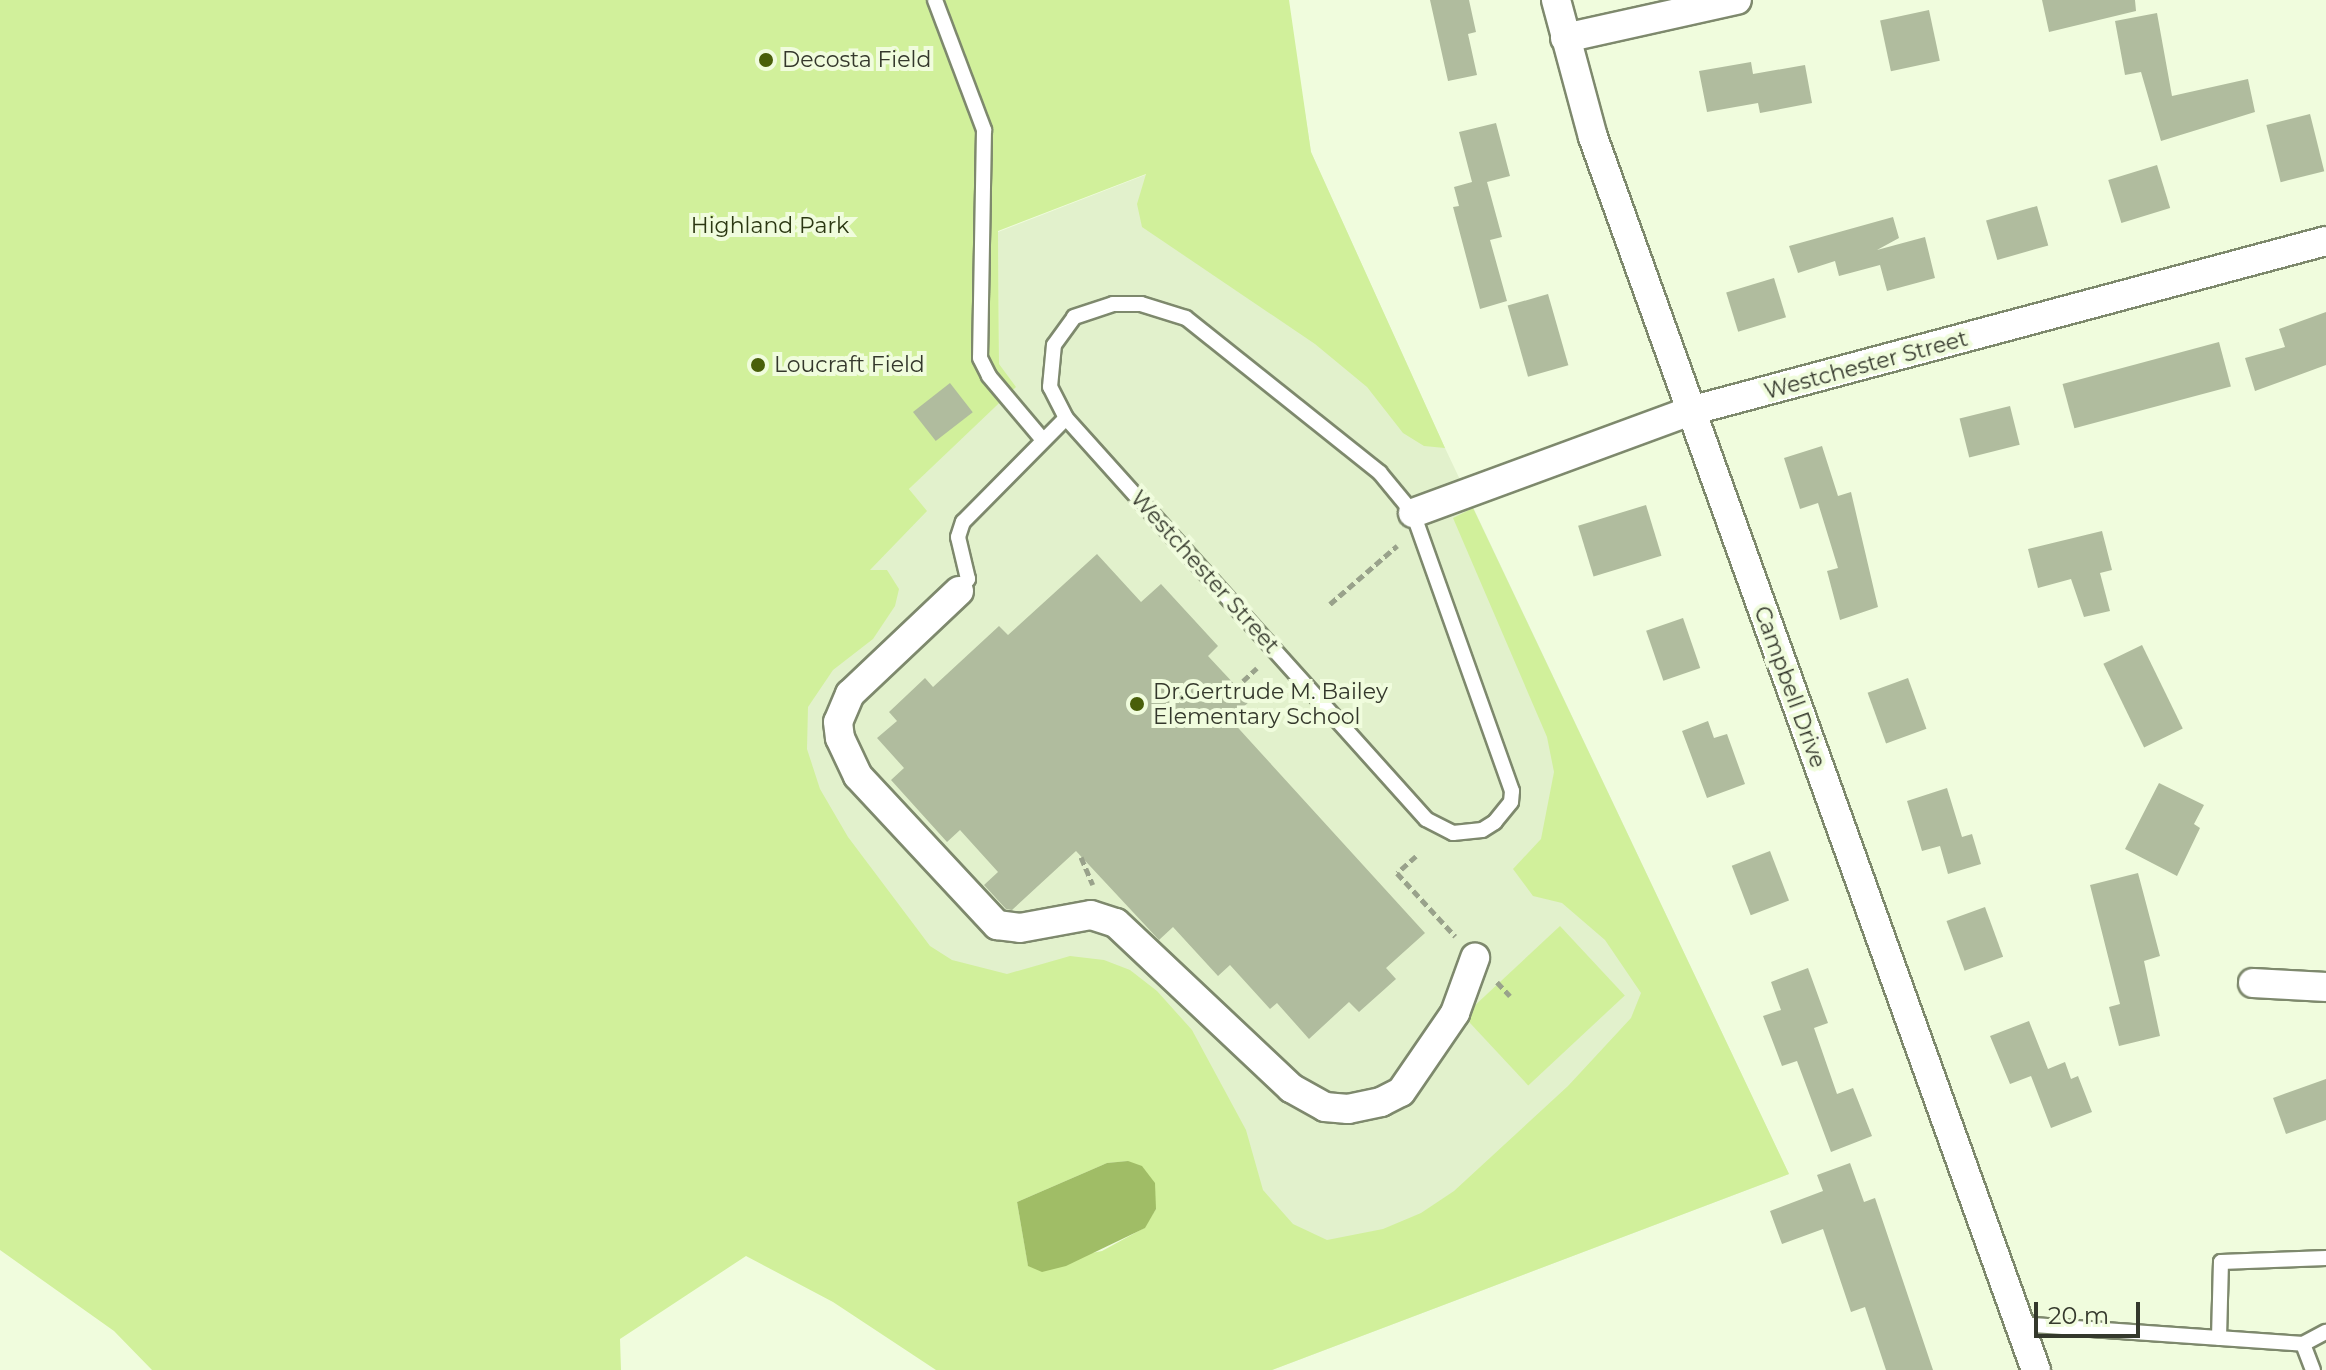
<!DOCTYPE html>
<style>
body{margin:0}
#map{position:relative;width:2326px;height:1370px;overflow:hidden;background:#f0fcdd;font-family:Montserrat,sans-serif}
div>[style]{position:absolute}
.built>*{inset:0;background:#e2f1cc}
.green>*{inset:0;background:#d1f09b;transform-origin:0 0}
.water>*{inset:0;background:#a0bd66}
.building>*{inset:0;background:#b0bc9e;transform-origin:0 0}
.path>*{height:5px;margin-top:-2.5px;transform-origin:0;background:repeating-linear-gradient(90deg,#99a28b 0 8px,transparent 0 12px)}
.roads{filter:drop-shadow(2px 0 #7e896d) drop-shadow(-2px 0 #7e896d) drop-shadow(0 2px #7e896d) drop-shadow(0 -2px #7e896d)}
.lane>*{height:14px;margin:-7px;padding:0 7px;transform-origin:7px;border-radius:7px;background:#fff}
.street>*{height:28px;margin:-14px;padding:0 14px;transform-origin:14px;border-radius:14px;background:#fff}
.dots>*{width:22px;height:22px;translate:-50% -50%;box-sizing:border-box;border:4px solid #f0fcdd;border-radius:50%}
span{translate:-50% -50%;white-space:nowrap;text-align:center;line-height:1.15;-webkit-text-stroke:8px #f0fcdd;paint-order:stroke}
.poi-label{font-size:22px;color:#34382c}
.left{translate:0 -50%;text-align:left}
.park-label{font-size:22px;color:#2b3712}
.street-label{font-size:22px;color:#34382c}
.scale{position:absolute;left:2034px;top:1302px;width:106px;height:36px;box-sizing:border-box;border:4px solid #34382c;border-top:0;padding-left:10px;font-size:24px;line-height:28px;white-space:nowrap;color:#34382c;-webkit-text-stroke:6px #f0fcdd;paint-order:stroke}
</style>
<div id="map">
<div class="built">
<div style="clip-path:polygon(1305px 113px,1311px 152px,1445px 448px,1789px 1174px,1272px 1370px,689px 659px,926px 511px,909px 489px,950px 449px,999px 364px,998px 232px)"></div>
</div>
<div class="green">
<div style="clip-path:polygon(evenodd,0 0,1289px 0,1311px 152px,1445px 448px,1424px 446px,1403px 433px,1367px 387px,1315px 344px,1142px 227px,1137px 204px,1146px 174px,998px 231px,999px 364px,1016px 387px,909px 489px,927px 511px,870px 570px,887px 570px,899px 589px,895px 606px,873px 639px,833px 670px,808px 707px,807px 749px,820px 789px,848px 837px,930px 946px,952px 960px,1007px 974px,1070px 956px,1104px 960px,1130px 970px,1157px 991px,1192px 1030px,1246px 1130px,1263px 1190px,1293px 1224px,1327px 1240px,1383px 1229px,1421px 1213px,1454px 1191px,1568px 1086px,1631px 1018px,1641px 993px,1605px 940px,1562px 903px,1533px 896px,1513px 869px,1541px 839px,1554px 772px,1547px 737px,1453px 518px,1473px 508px,1789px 1174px,1272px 1370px,936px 1370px,833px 1302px,746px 1256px,620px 1339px,621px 1370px,152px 1370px,114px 1331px,0 1250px,0 0,1128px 1161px,1156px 1209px,1144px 1228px,1102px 1251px,1028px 1265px,1017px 1202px,1107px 1163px,1128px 1161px)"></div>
<div style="left:1560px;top:926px;width:95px;height:132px;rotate:47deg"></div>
</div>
<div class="water">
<div style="clip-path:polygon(1128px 1161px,1142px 1166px,1155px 1183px,1156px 1209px,1145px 1228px,1066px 1266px,1042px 1272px,1028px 1266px,1017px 1202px,1107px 1163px)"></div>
</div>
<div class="building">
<div style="clip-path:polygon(1430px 0,1469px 0,1476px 32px,1468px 34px,1477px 75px,1448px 81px)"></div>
<div style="clip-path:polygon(2042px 0,2135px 0,2136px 11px,2049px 32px)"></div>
<div style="left:1929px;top:10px;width:52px;height:50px;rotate:78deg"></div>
<div style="clip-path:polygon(2157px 13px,2172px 96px,2248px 79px,2255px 112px,2161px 141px,2141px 72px,2125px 75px,2115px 21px)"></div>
<div style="clip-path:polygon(1751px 62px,1753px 74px,1805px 65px,1812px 103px,1760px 113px,1758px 103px,1707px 112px,1699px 71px)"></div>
<div style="left:2310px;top:114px;width:59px;height:45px;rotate:76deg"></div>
<div style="clip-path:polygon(1496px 123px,1510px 176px,1487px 182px,1502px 237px,1490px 240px,1507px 301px,1480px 309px,1453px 207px,1459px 206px,1454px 187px,1472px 182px,1459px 132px)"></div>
<div style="left:2157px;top:165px;width:45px;height:51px;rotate:73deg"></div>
<div style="left:2037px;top:206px;width:41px;height:53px;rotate:74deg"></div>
<div style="clip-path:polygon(1893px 217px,1899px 238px,1877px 250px,1925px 237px,1935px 278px,1887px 291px,1880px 265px,1839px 276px,1835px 261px,1798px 273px,1789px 246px)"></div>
<div style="left:1774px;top:278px;width:41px;height:50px;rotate:73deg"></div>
<div style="left:1548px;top:294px;width:74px;height:42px;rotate:74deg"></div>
<div style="clip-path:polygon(2326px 312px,2326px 365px,2255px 391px,2245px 358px,2285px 347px,2279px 329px)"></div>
<div style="left:2219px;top:342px;width:46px;height:162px;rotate:75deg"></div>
<div style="left:950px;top:383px;width:37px;height:47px;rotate:52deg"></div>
<div style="left:2010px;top:406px;width:40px;height:52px;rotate:76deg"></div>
<div style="clip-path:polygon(1822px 446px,1838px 496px,1851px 492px,1878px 607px,1840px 620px,1827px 571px,1838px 568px,1818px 503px,1800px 509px,1784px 458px)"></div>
<div style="left:1646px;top:505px;width:53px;height:71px;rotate:73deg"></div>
<div style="clip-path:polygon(2102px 531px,2112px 570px,2100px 573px,2110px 611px,2084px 617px,2071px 579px,2038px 588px,2028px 549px)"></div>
<div style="clip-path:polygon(1097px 554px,1141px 602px,1161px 584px,1218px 646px,1208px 656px,1250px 701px,1230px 719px,1425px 933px,1386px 968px,1396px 979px,1359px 1012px,1349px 1002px,1309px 1039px,1277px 1003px,1270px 1009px,1230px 965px,1218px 976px,1173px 927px,1159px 940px,1076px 851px,1012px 910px,1006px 909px,984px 885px,998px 872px,960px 830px,947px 842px,891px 780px,904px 768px,877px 738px,897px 721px,889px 712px,925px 678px,933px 687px,999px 626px,1008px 635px)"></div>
<div style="left:1683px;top:618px;width:53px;height:39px;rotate:71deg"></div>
<div style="left:2142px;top:645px;width:93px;height:43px;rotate:64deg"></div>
<div style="left:1908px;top:678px;width:54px;height:43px;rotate:70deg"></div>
<div style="clip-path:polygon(1708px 721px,1714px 738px,1727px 734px,1745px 784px,1707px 798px,1682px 731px)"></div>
<div style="clip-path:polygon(2159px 783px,2204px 805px,2194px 824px,2200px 828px,2177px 876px,2125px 849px)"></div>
<div style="clip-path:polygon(1947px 788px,1962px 837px,1972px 834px,1981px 864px,1948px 874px,1940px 846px,1922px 851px,1907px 801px)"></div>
<div style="left:1770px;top:851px;width:53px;height:41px;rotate:69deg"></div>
<div style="clip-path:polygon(2138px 873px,2160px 956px,2144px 961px,2160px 1036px,2119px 1046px,2109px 1007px,2120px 1004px,2090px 885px)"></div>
<div style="left:1985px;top:907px;width:53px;height:41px;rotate:70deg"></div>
<div style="clip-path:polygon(1808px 968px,1828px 1023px,1814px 1028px,1837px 1094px,1853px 1088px,1872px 1136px,1831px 1152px,1797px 1061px,1782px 1066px,1763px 1016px,1781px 1010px,1771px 982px)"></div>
<div style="clip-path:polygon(2029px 1021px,2048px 1069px,2065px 1062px,2071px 1079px,2078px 1076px,2092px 1112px,2051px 1128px,2031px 1076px,2010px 1084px,1990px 1036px)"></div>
<div style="clip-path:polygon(2326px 1079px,2326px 1120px,2286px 1134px,2273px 1098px)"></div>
<div style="clip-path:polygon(1850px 1163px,1864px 1202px,1875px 1198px,1933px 1370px,1886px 1370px,1865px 1307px,1851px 1312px,1823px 1229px,1782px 1244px,1770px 1211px,1823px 1191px,1817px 1175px)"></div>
</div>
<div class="path">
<div style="left:1330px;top:604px;width:89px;rotate:-40.9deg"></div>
<div style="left:1243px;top:681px;width:19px;rotate:-43deg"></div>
<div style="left:1416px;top:856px;width:25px;rotate:138deg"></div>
<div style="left:1397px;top:873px;width:86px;rotate:47.4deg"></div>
<div style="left:1081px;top:857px;width:30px;rotate:67deg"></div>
<div style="left:1497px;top:982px;width:19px;rotate:47deg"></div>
</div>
<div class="roads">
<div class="lane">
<div style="left:935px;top:0;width:139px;rotate:69.3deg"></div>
<div style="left:984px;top:130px;width:228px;rotate:91deg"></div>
<div style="left:980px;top:358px;width:20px;rotate:63deg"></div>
<div style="left:989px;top:376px;width:82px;rotate:49.9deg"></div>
<div style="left:1113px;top:304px;width:28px"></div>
<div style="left:1141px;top:304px;width:47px;rotate:17.3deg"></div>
<div style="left:1186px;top:318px;width:248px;rotate:38.6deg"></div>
<div style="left:1380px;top:473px;width:52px;rotate:50.5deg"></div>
<div style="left:1413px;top:513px;width:295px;rotate:70.4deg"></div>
<div style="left:1512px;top:791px;width:11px;rotate:95deg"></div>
<div style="left:1511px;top:802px;width:26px;rotate:129deg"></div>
<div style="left:1495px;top:822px;width:15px;rotate:148deg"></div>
<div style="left:1482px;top:830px;width:29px;rotate:174deg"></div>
<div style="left:1453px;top:833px;width:30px;rotate:-153deg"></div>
<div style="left:1426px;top:819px;width:539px;rotate:-131.92deg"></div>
<div style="left:1066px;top:418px;width:35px;rotate:-117deg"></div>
<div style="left:1050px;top:387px;width:42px;rotate:-84.6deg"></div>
<div style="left:1054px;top:345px;width:34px;rotate:-54deg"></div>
<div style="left:1074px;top:317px;width:41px;rotate:-18.4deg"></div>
<div style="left:959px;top:591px;width:15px;rotate:-53deg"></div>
<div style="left:968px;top:579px;width:43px;rotate:-103.4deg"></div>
<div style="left:958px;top:537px;width:16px;rotate:-72deg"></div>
<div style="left:963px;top:522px;width:146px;rotate:-45.3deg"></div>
<div style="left:2019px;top:1324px;width:285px;rotate:4deg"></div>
<div style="left:2303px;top:1344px;width:28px;rotate:69deg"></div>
<div style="left:2219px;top:1338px;width:76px;rotate:-88.5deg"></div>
<div style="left:2221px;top:1262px;width:105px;rotate:-2.2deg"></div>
<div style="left:2303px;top:1344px;width:26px;rotate:-28deg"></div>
</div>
<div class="street">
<div style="left:1556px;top:0;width:142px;rotate:74.9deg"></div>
<div style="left:1593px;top:137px;width:1310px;rotate:70.24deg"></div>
<div style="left:1565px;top:38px;width:176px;rotate:-12.5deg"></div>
<div style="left:1413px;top:513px;width:295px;rotate:-20.2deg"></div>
<div style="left:1690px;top:411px;width:658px;rotate:-14.97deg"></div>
<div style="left:959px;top:591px;width:150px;rotate:136.6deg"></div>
<div style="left:850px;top:694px;width:30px;rotate:113deg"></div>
<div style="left:838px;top:722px;width:16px;rotate:83deg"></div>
<div style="left:840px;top:738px;width:42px;rotate:64.7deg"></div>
<div style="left:858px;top:776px;width:204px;rotate:47deg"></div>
<div style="left:997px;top:925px;width:23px;rotate:7deg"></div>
<div style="left:1020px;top:928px;width:72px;rotate:-10.4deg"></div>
<div style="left:1091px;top:915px;width:26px;rotate:18deg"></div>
<div style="left:1116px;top:923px;width:241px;rotate:43.3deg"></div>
<div style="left:1291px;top:1088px;width:39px;rotate:29deg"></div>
<div style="left:1325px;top:1107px;width:23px;rotate:5deg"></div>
<div style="left:1348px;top:1109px;width:34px;rotate:-12deg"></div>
<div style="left:1381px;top:1102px;width:22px;rotate:-27deg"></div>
<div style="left:1401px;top:1092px;width:96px;rotate:-55.6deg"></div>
<div style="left:1455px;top:1013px;width:59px;rotate:-70deg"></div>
<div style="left:2253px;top:983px;width:73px;rotate:3.1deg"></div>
</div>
</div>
<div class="dots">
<div style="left:766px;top:60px;background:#495f0a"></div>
<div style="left:758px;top:365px;background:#495f0a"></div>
<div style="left:1137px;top:704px;background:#495f0a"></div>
</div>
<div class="poi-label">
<span class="left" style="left:782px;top:60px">Decosta Field</span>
<span class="left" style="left:774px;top:365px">Loucraft Field</span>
<span class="left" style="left:1153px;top:704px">Dr.Gertrude M. Bailey<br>Elementary School</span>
</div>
<div class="park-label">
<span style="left:770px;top:226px">Highland Park</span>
</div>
<div class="street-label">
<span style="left:1866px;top:365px;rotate:-15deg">Westchester Street</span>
<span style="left:1205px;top:572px;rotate:48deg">Westchester Street</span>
<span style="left:1790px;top:687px;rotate:70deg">Campbell Drive</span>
</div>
<div class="scale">20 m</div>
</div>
